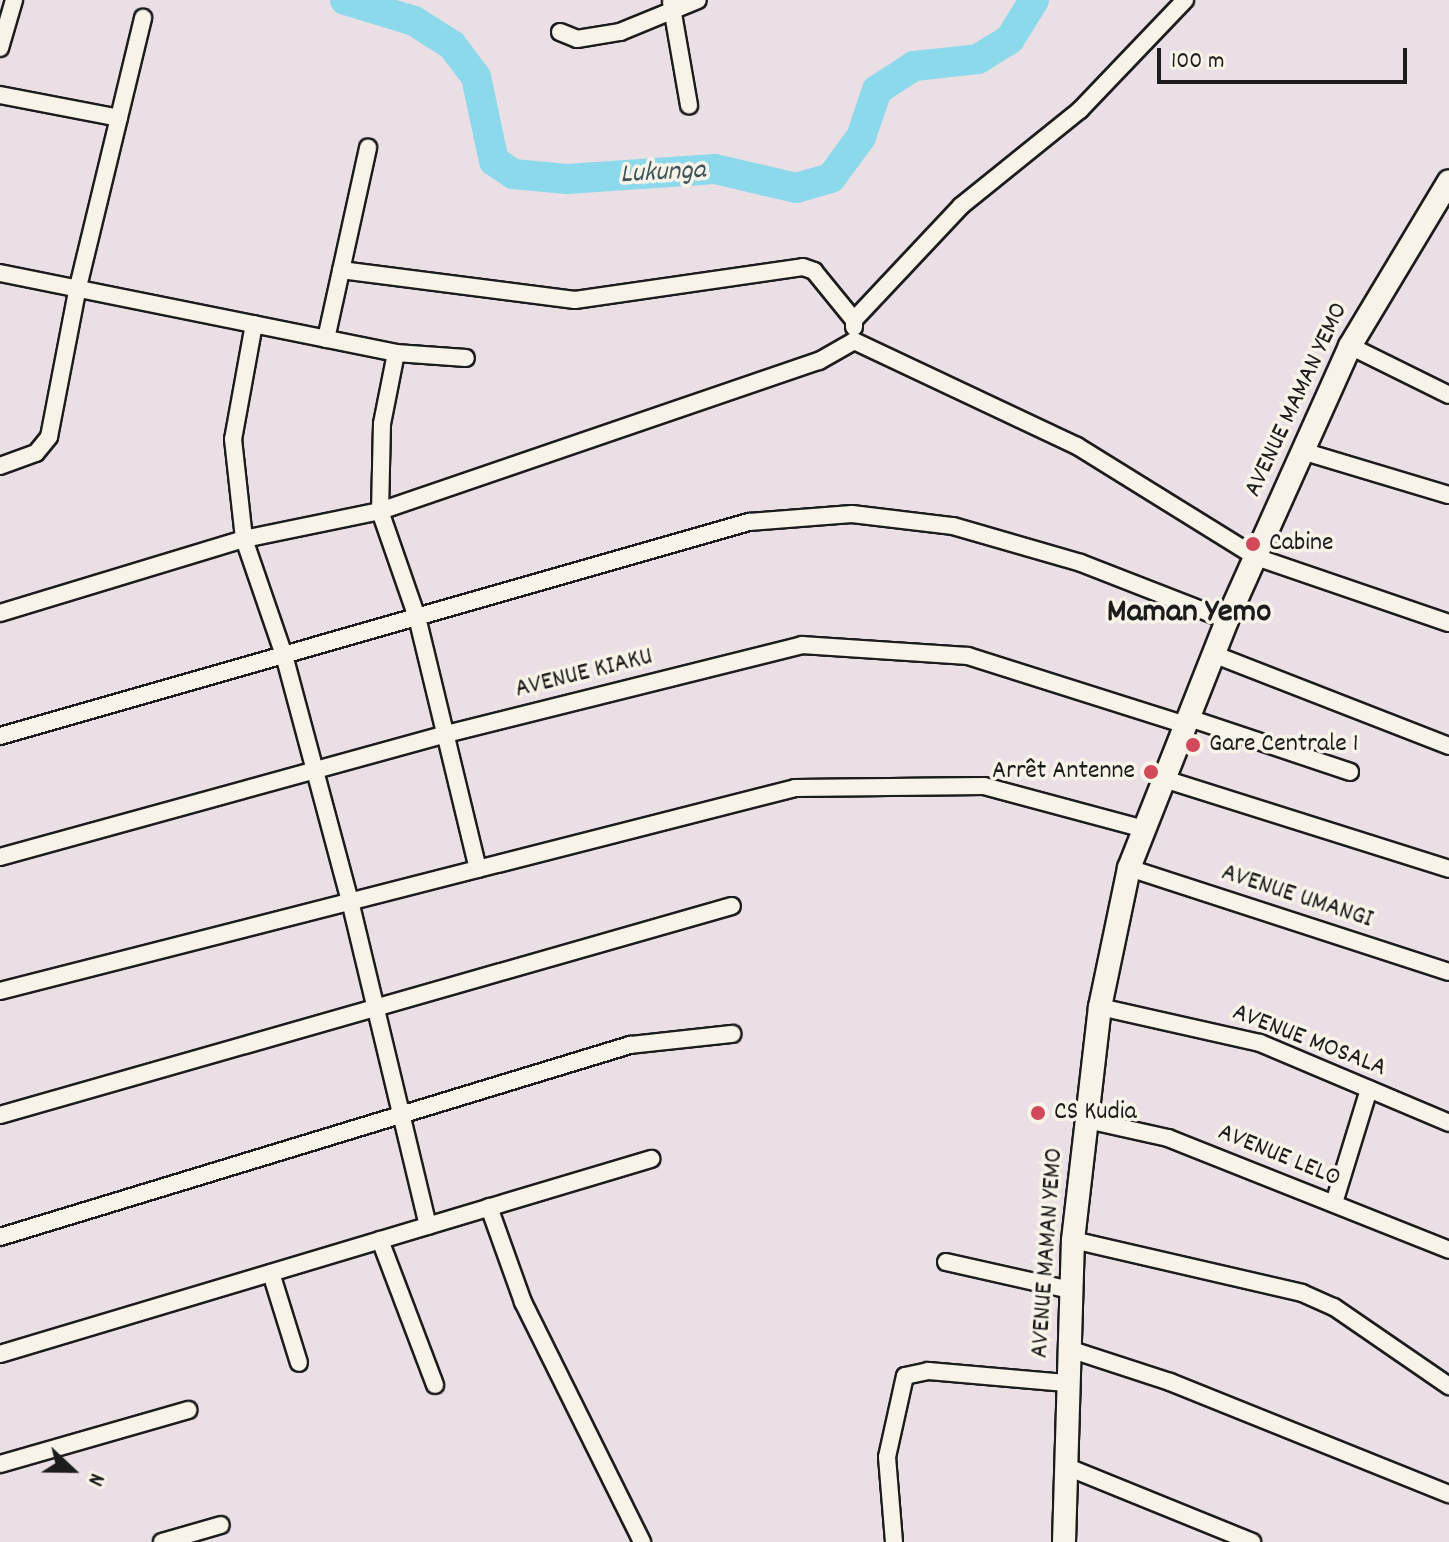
<!DOCTYPE html>
<meta charset="utf-8">
<style>
body{margin:0}
#map{position:relative;width:1449px;height:1542px;overflow:hidden;background:#eadfe4;font-family:Dekko,sans-serif}
div>[style]{position:absolute}
.river>*{height:30px;margin:-15px;padding:0 15px;transform-origin:15px;border-radius:15px;background:#8cd9eb}
.roads{filter:drop-shadow(2px 0 #1c1c1c) drop-shadow(-2px 0 #1c1c1c) drop-shadow(0 2px #1c1c1c) drop-shadow(0 -2px #1c1c1c)}
.street>*{height:16px;margin:-8px;padding:0 8px;transform-origin:8px;border-radius:8px;background:#f7f3e8}
.secondary>*{height:22px;margin:-11px;padding:0 11px;transform-origin:11px;border-radius:11px;background:#f7f3e8}
.dots>*{width:22px;height:22px;translate:-50% -50%;box-sizing:border-box;border:4px solid #f7f3e8;border-radius:50%}
span{translate:-50% -50%;white-space:nowrap;text-align:center;line-height:1.15;-webkit-text-stroke:7px #f7f3e8;paint-order:stroke}
.street-label{font-size:26px;color:#1c1c1c}
.poi-label{font-size:26px;color:#1c1c1c}
.left{translate:0 -50%;text-align:left}
.right{translate:-100% -50%;text-align:right}
.water-label{font-size:28px;color:#3e555a;font-style:italic}
.district-label{font-size:34px;color:#1c1c1c;font-weight:700}
.north{position:absolute;left:32px;top:1430px;width:80px;height:80px;-webkit-text-stroke:6px #f7f3e8;paint-order:stroke;rotate:112deg;font-size:22px;font-weight:700;line-height:32px;text-align:center;color:#1c1c1c}
.north::after{content:'';display:block;margin:auto;width:28px;height:36px;background:#1c1c1c;clip-path:polygon(50% 0,100% 100%,50% 72%,0 100%)}
.scale{position:absolute;left:1157px;top:48px;width:250px;height:36px;box-sizing:border-box;border:4px solid #1c1c1c;border-top:0;padding-left:10px;font-size:24px;line-height:28px;white-space:nowrap;color:#1c1c1c;-webkit-text-stroke:6px #f7f3e8;paint-order:stroke}
</style>
<div id="map">
<div class="river">
<div style="left:345px;top:0;width:72px;rotate:16.9deg"></div>
<div style="left:414px;top:21px;width:45px;rotate:32.3deg"></div>
<div style="left:452px;top:45px;width:40px;rotate:53deg"></div>
<div style="left:476px;top:77px;width:86px;rotate:77.9deg"></div>
<div style="left:494px;top:161px;width:23px;rotate:34deg"></div>
<div style="left:513px;top:174px;width:54px;rotate:5.3deg"></div>
<div style="left:567px;top:179px;width:148px;rotate:-3.9deg"></div>
<div style="left:715px;top:169px;width:83px;rotate:13.2deg"></div>
<div style="left:796px;top:188px;width:36px;rotate:-16deg"></div>
<div style="left:831px;top:178px;width:51px;rotate:-53.8deg"></div>
<div style="left:861px;top:137px;width:50px;rotate:-71.2deg"></div>
<div style="left:877px;top:90px;width:44px;rotate:-33deg"></div>
<div style="left:914px;top:66px;width:64px;rotate:-6.2deg"></div>
<div style="left:978px;top:59px;width:38px;rotate:-32deg"></div>
<div style="left:1010px;top:39px;width:46px;rotate:-58.4deg"></div>
</div>
<div class="roads">
<div class="street">
<div style="left:671px;top:2px;width:105px;rotate:80.1deg"></div>
<div style="left:560px;top:32px;width:18px;rotate:22deg"></div>
<div style="left:577px;top:39px;width:44px;rotate:-9.2deg"></div>
<div style="left:620px;top:32px;width:84px;rotate:-22.3deg"></div>
<div style="left:0;top:48px;width:50px;rotate:-73.7deg"></div>
<div style="left:0;top:95px;width:121px;rotate:10.9deg"></div>
<div style="left:341px;top:270px;width:236px;rotate:7.3deg"></div>
<div style="left:575px;top:300px;width:230px;rotate:-8.2deg"></div>
<div style="left:803px;top:267px;width:12px;rotate:20deg"></div>
<div style="left:814px;top:271px;width:63px;rotate:50.8deg"></div>
<div style="left:0;top:273px;width:404px;rotate:11.4deg"></div>
<div style="left:396px;top:353px;width:70px;rotate:4.1deg"></div>
<div style="left:254px;top:324px;width:117px;rotate:100.3deg"></div>
<div style="left:233px;top:439px;width:101px;rotate:83.7deg"></div>
<div style="left:244px;top:539px;width:123px;rotate:71deg"></div>
<div style="left:284px;top:655px;width:255px;rotate:75deg"></div>
<div style="left:350px;top:901px;width:334px;rotate:76.5deg"></div>
<div style="left:854px;top:327px;width:7px;rotate:-90deg"></div>
<div style="left:854px;top:320px;width:156px;rotate:-46.8deg"></div>
<div style="left:961px;top:206px;width:153px;rotate:-38.9deg"></div>
<div style="left:1080px;top:110px;width:152px;rotate:-46.3deg"></div>
<div style="left:326px;top:339px;width:196px;rotate:-77.6deg"></div>
<div style="left:854px;top:341px;width:246px;rotate:25.2deg"></div>
<div style="left:1077px;top:446px;width:211px;rotate:31.8deg"></div>
<div style="left:1256px;top:557px;width:204px;rotate:18.9deg"></div>
<div style="left:1350px;top:346px;width:110px;rotate:26.3deg"></div>
<div style="left:396px;top:353px;width:72px;rotate:101.2deg"></div>
<div style="left:382px;top:424px;width:87px;rotate:91.3deg"></div>
<div style="left:380px;top:511px;width:112px;rotate:70.8deg"></div>
<div style="left:417px;top:617px;width:259px;rotate:76.4deg"></div>
<div style="left:1302px;top:451px;width:153px;rotate:16.7deg"></div>
<div style="left:0;top:466px;width:38px;rotate:-20deg"></div>
<div style="left:36px;top:453px;width:21px;rotate:-51deg"></div>
<div style="left:49px;top:437px;width:153px;rotate:-79.1deg"></div>
<div style="left:78px;top:287px;width:277px;rotate:-76.4deg"></div>
<div style="left:0;top:613px;width:255px;rotate:-16.9deg"></div>
<div style="left:244px;top:539px;width:139px;rotate:-11.6deg"></div>
<div style="left:380px;top:511px;width:464px;rotate:-18.9deg"></div>
<div style="left:819px;top:361px;width:40px;rotate:-29.7deg"></div>
<div style="left:1213px;top:654px;width:253px;rotate:21.3deg"></div>
<div style="left:1186px;top:717px;width:173px;rotate:18.5deg"></div>
<div style="left:0;top:736px;width:779px;rotate:-15.95deg"></div>
<div style="left:749px;top:522px;width:103px;rotate:-4.4deg"></div>
<div style="left:852px;top:514px;width:102px;rotate:6.8deg"></div>
<div style="left:953px;top:526px;width:133px;rotate:16.1deg"></div>
<div style="left:1081px;top:563px;width:157px;rotate:21.3deg"></div>
<div style="left:1161px;top:778px;width:302px;rotate:17.5deg"></div>
<div style="left:0;top:857px;width:463px;rotate:-15.4deg"></div>
<div style="left:446px;top:734px;width:367px;rotate:-14deg"></div>
<div style="left:802px;top:645px;width:166px;rotate:3.8deg"></div>
<div style="left:968px;top:656px;width:225px;rotate:17.6deg"></div>
<div style="left:1129px;top:868px;width:336px;rotate:18deg"></div>
<div style="left:0;top:991px;width:821px;rotate:-14.32deg"></div>
<div style="left:795px;top:788px;width:189px;rotate:-0.6deg"></div>
<div style="left:984px;top:786px;width:163px;rotate:15deg"></div>
<div style="left:1100px;top:1007px;width:164px;rotate:12.7deg"></div>
<div style="left:1260px;top:1043px;width:205px;rotate:22.9deg"></div>
<div style="left:0;top:1115px;width:761px;rotate:-15.94deg"></div>
<div style="left:1087px;top:1120px;width:83px;rotate:12.5deg"></div>
<div style="left:1168px;top:1138px;width:302px;rotate:21.7deg"></div>
<div style="left:1334px;top:1203px;width:119px;rotate:-72.9deg"></div>
<div style="left:489px;top:1207px;width:101px;rotate:70.3deg"></div>
<div style="left:523px;top:1302px;width:268px;rotate:63.6deg"></div>
<div style="left:0;top:1237px;width:659px;rotate:-16.95deg"></div>
<div style="left:630px;top:1045px;width:103px;rotate:-6.2deg"></div>
<div style="left:380px;top:1240px;width:155px;rotate:69.2deg"></div>
<div style="left:1073px;top:1240px;width:235px;rotate:13deg"></div>
<div style="left:1302px;top:1293px;width:35px;rotate:24deg"></div>
<div style="left:1334px;top:1307px;width:140px;rotate:34.5deg"></div>
<div style="left:946px;top:1262px;width:127px;rotate:12.7deg"></div>
<div style="left:271px;top:1273px;width:94px;rotate:72.7deg"></div>
<div style="left:1069px;top:1349px;width:106px;rotate:18.1deg"></div>
<div style="left:1170px;top:1382px;width:301px;rotate:21.9deg"></div>
<div style="left:0;top:1354px;width:680px;rotate:-16.68deg"></div>
<div style="left:0;top:1464px;width:196px;rotate:-16deg"></div>
<div style="left:1065px;top:1466px;width:202px;rotate:22.1deg"></div>
<div style="left:162px;top:1542px;width:61px;rotate:-16.1deg"></div>
<div style="left:894px;top:1542px;width:85px;rotate:-94.7deg"></div>
<div style="left:887px;top:1457px;width:83px;rotate:-77.5deg"></div>
<div style="left:905px;top:1376px;width:24px;rotate:-12deg"></div>
<div style="left:928px;top:1371px;width:139px;rotate:5deg"></div>
</div>
<div class="secondary">
<div style="left:1064px;top:1542px;width:302px;rotate:-88.3deg"></div>
<div style="left:1073px;top:1240px;width:235px;rotate:-83.4deg"></div>
<div style="left:1100px;top:1007px;width:142px;rotate:-78.2deg"></div>
<div style="left:1129px;top:868px;width:267px;rotate:-68.4deg"></div>
<div style="left:1227px;top:620px;width:300px;rotate:-65.8deg"></div>
<div style="left:1350px;top:346px;width:192px;rotate:-59deg"></div>
</div>
</div>
<div class="dots">
<div style="left:1253px;top:544px;background:#d1495b"></div>
<div style="left:1193px;top:745px;background:#d1495b"></div>
<div style="left:1151px;top:772px;background:#d1495b"></div>
<div style="left:1038px;top:1113px;background:#d1495b"></div>
</div>
<div class="street-label">
<span style="left:1297px;top:400px;rotate:-65deg">AVENUE MAMAN YEMO</span>
<span style="left:584px;top:674px;rotate:-14deg">AVENUE KIAKU</span>
<span style="left:1297px;top:897px;rotate:18deg">AVENUE UMANGI</span>
<span style="left:1309px;top:1041px;rotate:21deg">AVENUE MOSALA</span>
<span style="left:1279px;top:1156px;rotate:22deg">AVENUE LELO</span>
<span style="left:1048px;top:1253px;rotate:-86deg">AVENUE MAMAN YEMO</span>
</div>
<div class="poi-label">
<span class="left" style="left:1269px;top:544px">Cabine</span>
<span class="left" style="left:1209px;top:745px">Gare Centrale 1</span>
<span class="right" style="left:1135px;top:772px">Arrêt Antenne</span>
<span class="left" style="left:1054px;top:1113px">CS Kudia</span>
</div>
<div class="water-label">
<span style="left:663px;top:174px;rotate:-3deg">Lukunga</span>
</div>
<div class="district-label">
<span style="left:1189px;top:614px">Maman Yemo</span>
</div>
<div class="north">N</div>
<div class="scale">100 m</div>
</div>
